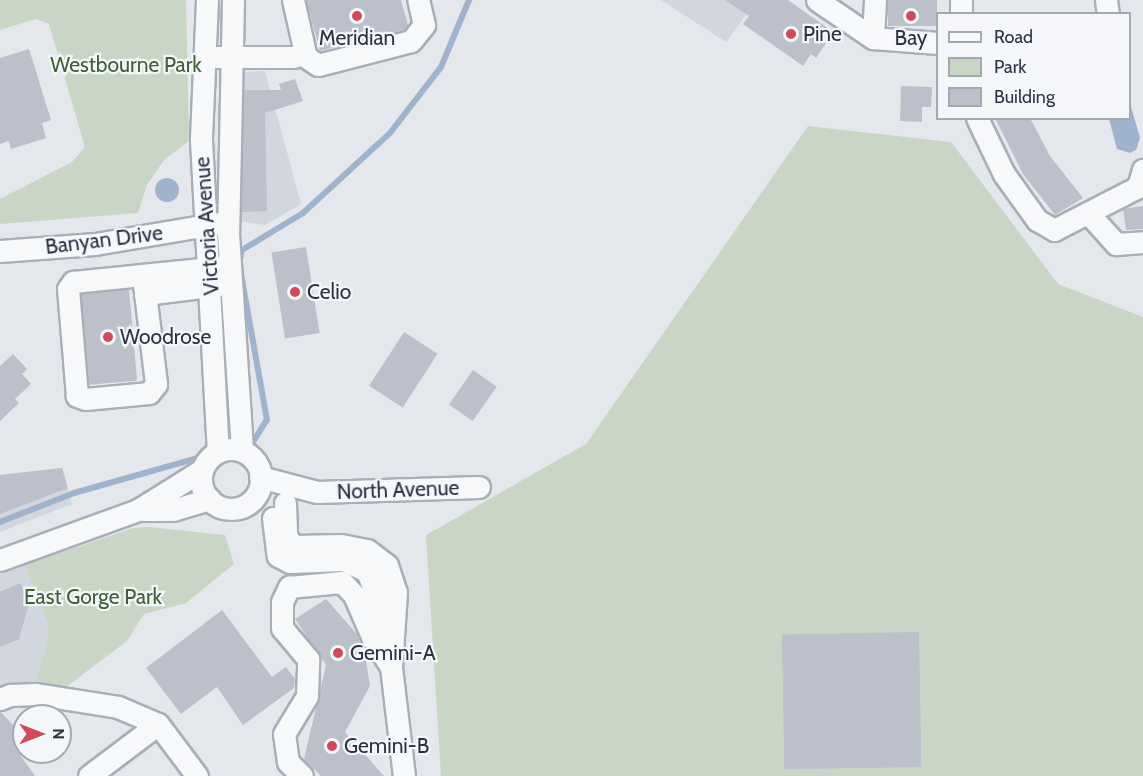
<!DOCTYPE html>
<style>
body{margin:0}
#map{position:relative;width:1143px;height:776px;overflow:hidden;background:#e4e7ec;font-family:Cabin,sans-serif}
div>[style]{position:absolute}
.built>*{inset:0;background:#d2d6de}
.green>*{inset:0;background:#c9d6c5}
.water>*{inset:0;background:#9fb4cc}
.round{border-radius:50%}
.stream>*{height:6px;margin:-3px;padding:0 3px;transform-origin:3px;border-radius:3px;background:#9fb4cc}
.building>*{inset:0;background:#bbc0ca;transform-origin:0 0}
.roads{filter:drop-shadow(2px 0 #a9aeb7) drop-shadow(-2px 0 #a9aeb7) drop-shadow(0 2px #a9aeb7) drop-shadow(0 -2px #a9aeb7)}
.minor>*{height:21px;margin:-10.5px;padding:0 10.5px;transform-origin:10.5px;border-radius:10.5px;background:#f7f8fa}
.minor>.ring{margin:-10.5px;padding:0;box-sizing:content-box;background:none;border:21px solid #f7f8fa;border-radius:50%}
.dots>*{width:16px;height:16px;translate:-50% -50%;box-sizing:border-box;border:3px solid #f4f6f9;border-radius:50%}
span{translate:-50% -50%;white-space:nowrap;text-align:center;line-height:1.15;-webkit-text-stroke:4.5px #f4f6f9;paint-order:stroke}
.poi-label{font-size:21px;color:#2b3445}
.left{translate:0 -50%;text-align:left}
.park-label{font-size:21px;color:#3f6138}
.street-label{font-size:21px;color:#2b3445}
.legend{position:absolute;left:936px;top:12px;width:195px;height:108px;box-sizing:border-box;background:#f4f6f9;border:2px solid #a4a8b1;margin:0;padding:8px 10px;list-style:none;font-size:18px;color:#2b3445}
.legend li{display:flex;align-items:center;gap:12px;height:30px}
.legend b{width:30px;border:2px solid #a4a8b1}
.north{position:absolute;left:12px;top:704px;width:60px;height:60px;box-sizing:border-box;background:#f4f6f9;border:2px solid #a4a8b1;border-radius:50%;rotate:90deg;font-size:16px;font-weight:700;line-height:24px;text-align:center;color:#2b3445}
.north::after{content:'';display:block;margin:auto;width:21px;height:27px;background:#d1495b;clip-path:polygon(50% 0,100% 100%,50% 72%,0 100%)}
</style>
<div id="map">
<div class="built">
<div style="clip-path:polygon(661px 0,757px 0,726px 42px)"></div>
<div style="clip-path:polygon(265px 71px,301px 204px,265px 225px,236px 221px,235px 73px)"></div>
<div style="clip-path:polygon(62px 468px,72px 504px,0 532px,0 475px)"></div>
<div style="clip-path:polygon(25px 565px,48px 623px,47px 644px,33px 686px,0 690px,0 574px)"></div>
</div>
<div class="green">
<div style="clip-path:polygon(0 0,186px 0,189px 141px,164px 160px,147px 185px,138px 213px,0 224px,0 199px,72px 162px,85px 147px,49px 24px,36px 19px,0 30px)"></div>
<div style="clip-path:polygon(808px 126px,951px 142px,1058px 284px,1143px 317px,1143px 776px,441px 776px,426px 535px,586px 444px)"></div>
<div style="clip-path:polygon(148px 527px,225px 535px,234px 564px,186px 603px,144px 614px,127px 641px,66px 687px,33px 686px,47px 644px,48px 623px,25px 565px,133px 528px)"></div>
</div>
<div class="water">
<div style="clip-path:polygon(1130px 103px,1140px 138px,1136px 150px,1130px 153px,1117px 149px,1109px 119px,1130px 118px)"></div>
<div class="round" style="left:155px;top:178px;width:24px;height:24px"></div>
</div>
<div class="stream">
<div style="left:253px;top:442px;width:26px;rotate:-58deg"></div>
<div style="left:267px;top:420px;width:159px;rotate:-100.1deg"></div>
<div style="left:239px;top:263px;width:13px;rotate:-77deg"></div>
<div style="left:242px;top:250px;width:71px;rotate:-31.2deg"></div>
<div style="left:303px;top:213px;width:118px;rotate:-42.6deg"></div>
<div style="left:390px;top:133px;width:83px;rotate:-52.3deg"></div>
<div style="left:441px;top:67px;width:73px;rotate:-67.3deg"></div>
<div style="left:0;top:522px;width:79px;rotate:-21.4deg"></div>
<div style="left:74px;top:493px;width:129px;rotate:-15.8deg"></div>
</div>
<div class="building">
<div style="clip-path:polygon(306px 0,401px 0,408px 25px,404px 30px,320px 51px)"></div>
<div style="clip-path:polygon(725px 0,788px 0,829px 29px,821px 40px,826px 43px,816px 58px,811px 54px,803px 66px,743px 24px,749px 16px)"></div>
<div style="left:888px;top:0;width:49px;height:26px"></div>
<div style="clip-path:polygon(29px 49px,51px 120px,42px 123px,46px 138px,11px 149px,9px 141px,0 144px,0 58px)"></div>
<div style="clip-path:polygon(295px 79px,303px 101px,265px 113px,267px 211px,241px 212px,244px 90px,281px 90px,279px 84px)"></div>
<div style="clip-path:polygon(901px 86px,932px 87px,931px 107px,922px 107px,922px 122px,900px 121px)"></div>
<div style="clip-path:polygon(995px 118px,1030px 118px,1050px 156px,1083px 198px,1055px 215px,1023px 174px)"></div>
<div style="clip-path:polygon(1143px 206px,1143px 229px,1126px 230px,1123px 209px)"></div>
<div style="left:306px;top:247px;width:87px;height:35px;rotate:81deg"></div>
<div style="left:129px;top:289px;width:92px;height:48px;rotate:85deg"></div>
<div style="left:404px;top:332px;width:40px;height:64px;rotate:33deg"></div>
<div style="clip-path:polygon(13px 354px,27px 369px,22px 374px,31px 384px,15px 399px,19px 403px,0 421px,0 366px)"></div>
<div style="left:473px;top:370px;width:29px;height:42px;rotate:35deg"></div>
<div style="clip-path:polygon(62px 468px,68px 488px,0 514px,0 475px)"></div>
<div style="clip-path:polygon(20px 583px,29px 603px,19px 639px,0 647px,0 592px)"></div>
<div style="clip-path:polygon(326px 599px,356px 633px,364px 648px,370px 686px,345px 732px,384px 776px,321px 776px,304px 759px,326px 665px,295px 619px)"></div>
<div style="clip-path:polygon(222px 610px,272px 677px,286px 667px,295px 679px,294px 688px,243px 725px,217px 687px,181px 714px,146px 668px)"></div>
<div style="left:919px;top:632px;width:135px;height:137px;rotate:89deg"></div>
<div style="clip-path:polygon(0 711px,13px 725px,24px 717px,24px 738px,14px 746px,35px 776px,0 776px)"></div>
</div>
<div class="roads">
<div class="minor">
<div style="left:207px;top:0;width:140px;rotate:92.5deg"></div>
<div style="left:201px;top:140px;width:312px;rotate:86.9deg"></div>
<div style="left:233px;top:0;width:233px;rotate:91.2deg"></div>
<div style="left:228px;top:233px;width:218px;rotate:86.3deg"></div>
<div style="left:293px;top:0;width:58px;rotate:77.2deg"></div>
<div style="left:306px;top:57px;width:14px;rotate:34deg"></div>
<div style="left:318px;top:65px;width:96px;rotate:-14.5deg"></div>
<div style="left:411px;top:41px;width:21px;rotate:-51deg"></div>
<div style="left:424px;top:25px;width:26px;rotate:-103deg"></div>
<div style="left:817px;top:0;width:68px;rotate:34.2deg"></div>
<div style="left:873px;top:38px;width:65px;rotate:4.4deg"></div>
<div style="left:1106px;top:0;width:14px;rotate:82deg"></div>
<div style="left:961px;top:14px;width:14px;rotate:-90deg"></div>
<div style="left:873px;top:38px;width:38px;rotate:-87deg"></div>
<div style="left:217px;top:57px;width:77px"></div>
<div style="left:977px;top:118px;width:62px;rotate:64.3deg"></div>
<div style="left:1004px;top:174px;width:57px;rotate:54.3deg"></div>
<div style="left:1037px;top:220px;width:20px;rotate:30deg"></div>
<div style="left:1054px;top:230px;width:94px;rotate:-27.1deg"></div>
<div style="left:1138px;top:187px;width:18px;rotate:-74deg"></div>
<div style="left:1088px;top:213px;width:42px;rotate:47.9deg"></div>
<div style="left:1116px;top:244px;width:27px;rotate:-4deg"></div>
<div style="left:0;top:251px;width:95px;rotate:-4.2deg"></div>
<div style="left:95px;top:244px;width:126px;rotate:-9.6deg"></div>
<div style="left:143px;top:276px;width:109px;rotate:83.1deg"></div>
<div style="left:156px;top:384px;width:11px;rotate:128deg"></div>
<div style="left:149px;top:393px;width:64px;rotate:174.6deg"></div>
<div style="left:85px;top:399px;width:9px;rotate:-159deg"></div>
<div style="left:77px;top:396px;width:107px;rotate:-94.8deg"></div>
<div style="left:68px;top:289px;width:9px;rotate:-54deg"></div>
<div style="left:73px;top:282px;width:158px;rotate:-5.8deg"></div>
<div style="left:145px;top:294px;width:81px;rotate:-7.1deg"></div>
<div class="ring" style="left:201px;top:449px;width:39px;height:39px"></div>
<div style="left:260px;top:477px;width:59px;rotate:14.7deg"></div>
<div style="left:317px;top:492px;width:162px;rotate:-1.8deg"></div>
<div style="left:285px;top:503px;width:34px;rotate:88deg"></div>
<div style="left:286px;top:537px;width:12px;rotate:48deg"></div>
<div style="left:294px;top:546px;width:47px;rotate:-1.2deg"></div>
<div style="left:341px;top:545px;width:26px;rotate:11deg"></div>
<div style="left:367px;top:550px;width:25px;rotate:37deg"></div>
<div style="left:387px;top:565px;width:28px;rotate:72deg"></div>
<div style="left:396px;top:592px;width:75px;rotate:93.8deg"></div>
<div style="left:391px;top:667px;width:110px;rotate:83.2deg"></div>
<div style="left:138px;top:510px;width:35px"></div>
<div style="left:173px;top:510px;width:38px;rotate:-17deg"></div>
<div style="left:273px;top:518px;width:38px;rotate:83deg"></div>
<div style="left:278px;top:556px;width:13px;rotate:27deg"></div>
<div style="left:290px;top:562px;width:54px;rotate:-2.1deg"></div>
<div style="left:344px;top:560px;width:25px;rotate:26deg"></div>
<div style="left:367px;top:571px;width:62px;rotate:69.2deg"></div>
<div style="left:0;top:560px;width:147px;rotate:-19.9deg"></div>
<div style="left:138px;top:510px;width:75px;rotate:-32deg"></div>
<div style="left:0;top:699px;width:11px;rotate:-22deg"></div>
<div style="left:10px;top:695px;width:26px;rotate:-2deg"></div>
<div style="left:36px;top:694px;width:83px;rotate:9deg"></div>
<div style="left:118px;top:707px;width:43px;rotate:23deg"></div>
<div style="left:89px;top:776px;width:86px;rotate:-37deg"></div>
<div style="left:158px;top:724px;width:65px;rotate:53.1deg"></div>
<div style="left:302px;top:776px;width:20px;rotate:-135deg"></div>
<div style="left:288px;top:762px;width:28px;rotate:-98deg"></div>
<div style="left:284px;top:734px;width:44px;rotate:-58.8deg"></div>
<div style="left:307px;top:696px;width:37px;rotate:-88deg"></div>
<div style="left:308px;top:659px;width:40px;rotate:-130deg"></div>
<div style="left:282px;top:628px;width:26px;rotate:-90deg"></div>
<div style="left:282px;top:602px;width:17px;rotate:-65deg"></div>
<div style="left:289px;top:587px;width:53px;rotate:-5.4deg"></div>
<div style="left:342px;top:582px;width:18px;rotate:47deg"></div>
<div style="left:354px;top:595px;width:48px;rotate:66.6deg"></div>
<div style="left:373px;top:639px;width:33px;rotate:57deg"></div>
</div>
</div>
<div class="dots">
<div style="left:357px;top:16px;background:#d1495b"></div>
<div style="left:911px;top:16px;background:#d1495b"></div>
<div style="left:791px;top:34px;background:#d1495b"></div>
<div style="left:295px;top:292px;background:#d1495b"></div>
<div style="left:108px;top:337px;background:#d1495b"></div>
<div style="left:338px;top:653px;background:#d1495b"></div>
<div style="left:332px;top:746px;background:#d1495b"></div>
</div>
<div class="poi-label">
<span class="left" style="left:803px;top:34px">Pine</span>
<span style="left:357px;top:38px">Meridian</span>
<span style="left:911px;top:38px">Bay</span>
<span class="left" style="left:307px;top:292px">Celio</span>
<span class="left" style="left:120px;top:337px">Woodrose</span>
<span class="left" style="left:350px;top:653px">Gemini-A</span>
<span class="left" style="left:344px;top:746px">Gemini-B</span>
</div>
<div class="park-label">
<span style="left:126px;top:65px">Westbourne Park</span>
<span style="left:93px;top:597px">East Gorge Park</span>
</div>
<div class="street-label">
<span style="left:207px;top:226px;rotate:-94deg">Victoria Avenue</span>
<span style="left:104px;top:240px;rotate:-7deg">Banyan Drive</span>
<span style="left:398px;top:490px;rotate:-2deg">North Avenue</span>
</div>
<ul class="legend">
<li><b style="height:8px;background:#f7f8fa"></b>Road</li>
<li><b style="height:16px;background:#c9d6c5"></b>Park</li>
<li><b style="height:16px;background:#bbc0ca"></b>Building</li>
</ul>
<div class="north">N</div>
</div>
